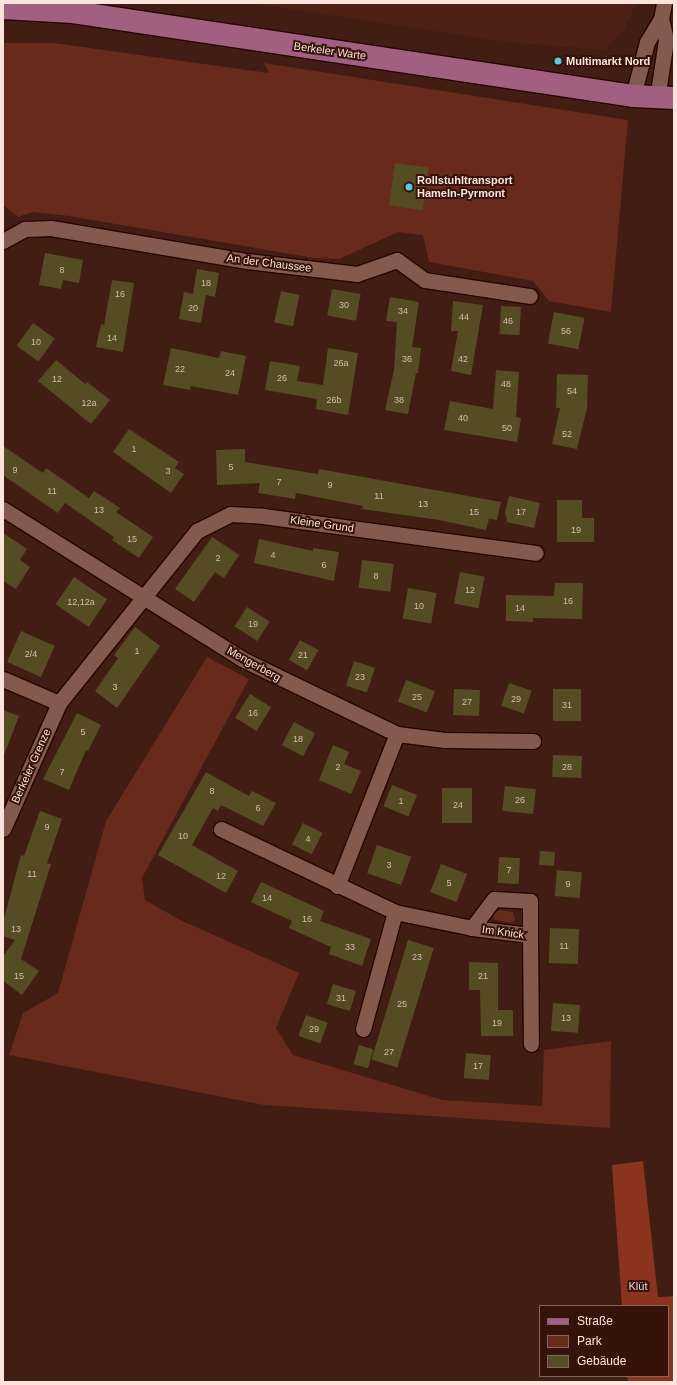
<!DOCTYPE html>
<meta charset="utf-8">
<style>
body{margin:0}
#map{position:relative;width:677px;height:1385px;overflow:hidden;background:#411d14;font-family:Helvetica,sans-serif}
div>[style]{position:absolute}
.built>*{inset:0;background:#4c2015}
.green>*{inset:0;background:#672a1b}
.forest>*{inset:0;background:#8b341d}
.building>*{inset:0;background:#564c24;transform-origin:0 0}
.roads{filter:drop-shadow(1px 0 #260501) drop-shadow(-1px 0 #260501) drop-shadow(0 1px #260501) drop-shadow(0 -1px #260501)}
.minor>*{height:15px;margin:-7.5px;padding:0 7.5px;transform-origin:7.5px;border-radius:7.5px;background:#845a4f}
.primary>*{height:22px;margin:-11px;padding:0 11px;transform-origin:11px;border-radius:11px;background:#a15f81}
.dots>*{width:11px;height:11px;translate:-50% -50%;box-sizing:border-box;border:2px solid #36130a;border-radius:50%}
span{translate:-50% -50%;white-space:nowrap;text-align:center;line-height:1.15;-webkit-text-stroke:4px #36130a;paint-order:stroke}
.number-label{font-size:9px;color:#d2bdae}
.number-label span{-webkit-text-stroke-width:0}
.street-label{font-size:11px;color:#fce3dc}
.poi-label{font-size:11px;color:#fce3dc;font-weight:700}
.left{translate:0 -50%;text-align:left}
.park-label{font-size:11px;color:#eed3cc}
.frame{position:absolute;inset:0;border:4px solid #fce3dc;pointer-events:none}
.legend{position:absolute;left:539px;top:1305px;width:130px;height:72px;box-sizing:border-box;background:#36130a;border:1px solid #85665e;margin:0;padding:5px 7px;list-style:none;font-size:12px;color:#fce3dc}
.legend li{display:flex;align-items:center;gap:8px;height:20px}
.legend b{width:20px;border:1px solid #85665e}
</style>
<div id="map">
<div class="built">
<div style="clip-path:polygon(250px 3px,636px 3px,624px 30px,605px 50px,506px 42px)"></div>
</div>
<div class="green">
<div style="clip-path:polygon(3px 43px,54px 43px,269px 73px,264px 63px,628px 120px,611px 312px,549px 301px,533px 281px,429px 262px,423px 235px,398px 232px,339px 259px,314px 258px,69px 216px,33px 212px,18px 217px,3px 205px)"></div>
<div style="clip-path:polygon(207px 657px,249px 679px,142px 878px,145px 900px,180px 920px,299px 973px,276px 1028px,293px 1055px,442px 1100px,542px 1106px,544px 1050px,611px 1041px,610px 1128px,264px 1105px,9px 1055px,23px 1013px,58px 993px,106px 821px)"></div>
<div style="clip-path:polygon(500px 910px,513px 912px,515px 920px,511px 923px,495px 920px,493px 915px)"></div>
</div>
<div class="forest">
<div style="clip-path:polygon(643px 1161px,658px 1297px,674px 1296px,674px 1382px,628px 1382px,627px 1376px,668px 1376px,668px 1306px,622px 1306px,612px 1165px)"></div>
</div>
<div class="building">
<div style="left:395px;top:163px;width:34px;height:43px;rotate:8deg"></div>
<div style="clip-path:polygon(45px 253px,83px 260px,79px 283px,63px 280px,61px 289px,39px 285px)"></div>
<div style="clip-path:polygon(197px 269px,219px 273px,215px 297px,206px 295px,201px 323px,179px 319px,184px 292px,193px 294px)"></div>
<div style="clip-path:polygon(112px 280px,134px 283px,123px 352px,96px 347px,101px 324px,104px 325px)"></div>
<div style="left:332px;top:289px;width:29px;height:27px;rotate:10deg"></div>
<div style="left:281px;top:291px;width:19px;height:32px;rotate:12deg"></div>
<div style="clip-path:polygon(390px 297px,419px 302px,412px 347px,421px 348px,418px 373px,416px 373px,408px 414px,385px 410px,394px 370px,397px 322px,386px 321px)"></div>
<div style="clip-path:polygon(453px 301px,483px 305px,471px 375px,451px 371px,458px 331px,451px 331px)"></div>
<div style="left:501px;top:306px;width:20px;height:28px;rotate:3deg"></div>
<div style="left:554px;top:312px;width:31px;height:32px;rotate:11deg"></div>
<div style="left:33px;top:323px;width:27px;height:28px;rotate:36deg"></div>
<div style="clip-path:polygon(171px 348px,219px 358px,221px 351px,246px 356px,238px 395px,191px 386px,190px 390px,163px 385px)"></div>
<div style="clip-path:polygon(328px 348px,358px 353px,348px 415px,316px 409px,317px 399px,265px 390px,270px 361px,300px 366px,297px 381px,323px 385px)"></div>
<div style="clip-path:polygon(56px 360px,85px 384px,87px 382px,110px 400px,91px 424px,38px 381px)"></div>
<div style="clip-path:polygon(496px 370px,519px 372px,516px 417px,521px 418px,517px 442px,444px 430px,450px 401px,493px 409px)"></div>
<div style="clip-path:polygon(557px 374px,588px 375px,587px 408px,577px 449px,552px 444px,560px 408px,556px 408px)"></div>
<div style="clip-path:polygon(129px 429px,179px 462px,175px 468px,184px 474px,171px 493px,113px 452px)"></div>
<div style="clip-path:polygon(3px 446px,43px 473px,46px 468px,89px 498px,94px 491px,120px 508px,116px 512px,153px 537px,139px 558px,112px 540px,114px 537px,65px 503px,58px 513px,3px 475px)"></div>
<div style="clip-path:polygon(245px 449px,245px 462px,318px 474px,319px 469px,501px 502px,497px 520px,489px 519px,486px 530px,439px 520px,362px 509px,363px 506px,296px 493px,295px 499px,258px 493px,260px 483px,217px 485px,216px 450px)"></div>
<div style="clip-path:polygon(509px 496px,540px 503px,534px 528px,507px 522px,505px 513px)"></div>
<div style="clip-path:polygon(557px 500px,582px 500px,582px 518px,594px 518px,594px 542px,557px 542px)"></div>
<div style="clip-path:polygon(3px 533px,27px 549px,20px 560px,30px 567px,16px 589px,3px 581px)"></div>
<div style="clip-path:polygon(212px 537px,239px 555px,224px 578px,215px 572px,194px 602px,175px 589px)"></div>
<div style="clip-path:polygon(259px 539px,313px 551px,313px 548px,339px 552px,334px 581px,254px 563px)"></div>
<div style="left:362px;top:560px;width:32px;height:28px;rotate:7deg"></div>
<div style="left:460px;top:572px;width:25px;height:32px;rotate:11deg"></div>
<div style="left:74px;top:577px;width:40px;height:33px;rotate:34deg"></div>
<div style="clip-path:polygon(555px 583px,583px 583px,582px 619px,533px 618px,533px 622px,506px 621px,506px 595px,554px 596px)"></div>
<div style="left:408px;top:588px;width:29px;height:31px;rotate:10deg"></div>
<div style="left:247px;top:607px;width:27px;height:23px;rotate:33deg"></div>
<div style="clip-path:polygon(135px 627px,160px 646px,117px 708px,95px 691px,118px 658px,114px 655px)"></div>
<div style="left:21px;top:631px;width:37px;height:34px;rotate:24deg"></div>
<div style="left:300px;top:640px;width:21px;height:23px;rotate:29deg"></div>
<div style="left:354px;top:661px;width:22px;height:26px;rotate:18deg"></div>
<div style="left:406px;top:680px;width:31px;height:23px;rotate:21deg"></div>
<div style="left:509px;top:683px;width:24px;height:24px;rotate:19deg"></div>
<div style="left:454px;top:689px;width:26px;height:26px;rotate:2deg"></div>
<div style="left:553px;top:689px;width:28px;height:32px"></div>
<div style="left:250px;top:694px;width:25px;height:28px;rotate:32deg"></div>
<div style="clip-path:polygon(3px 710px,19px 716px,4px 755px,3px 755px)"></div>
<div style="clip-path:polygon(77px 713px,101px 725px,88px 751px,86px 750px,69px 790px,43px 779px)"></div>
<div style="left:294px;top:722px;width:24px;height:26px;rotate:28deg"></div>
<div style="clip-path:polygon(333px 745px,349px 752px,344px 764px,361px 771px,351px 794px,319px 780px)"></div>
<div style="left:553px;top:755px;width:29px;height:22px;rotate:2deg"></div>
<div style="clip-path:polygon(206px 772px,249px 796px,252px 791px,276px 803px,263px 826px,221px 805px,218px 811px,213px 808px,192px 845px,238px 871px,226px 893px,158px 855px)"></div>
<div style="left:392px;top:785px;width:27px;height:23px;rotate:22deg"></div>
<div style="left:505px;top:786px;width:31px;height:25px;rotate:6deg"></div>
<div style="left:442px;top:788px;width:30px;height:35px"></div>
<div style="clip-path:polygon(40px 811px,62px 819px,47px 863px,51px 864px,21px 959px,39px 971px,22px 995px,3px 981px,3px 956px,15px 940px,3px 936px,3px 922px,21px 855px,24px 856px)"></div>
<div style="left:303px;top:823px;width:22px;height:24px;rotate:27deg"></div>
<div style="left:377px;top:845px;width:36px;height:30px;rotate:19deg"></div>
<div style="left:540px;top:851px;width:15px;height:14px;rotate:4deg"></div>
<div style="left:499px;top:857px;width:21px;height:26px;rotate:3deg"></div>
<div style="left:441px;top:864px;width:28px;height:30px;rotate:21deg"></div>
<div style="left:557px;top:870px;width:25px;height:26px;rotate:5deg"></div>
<div style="clip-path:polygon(261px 882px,324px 911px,320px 921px,371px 939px,362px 966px,329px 954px,331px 947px,289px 928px,292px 921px,251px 902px)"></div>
<div style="left:550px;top:928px;width:29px;height:35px;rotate:2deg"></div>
<div style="left:408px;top:940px;width:27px;height:125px;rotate:17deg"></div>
<div style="clip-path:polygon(469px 962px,498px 963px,498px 1010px,513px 1010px,513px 1036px,481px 1036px,480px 990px,469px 990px)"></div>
<div style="left:333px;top:984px;width:24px;height:21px;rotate:17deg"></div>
<div style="left:553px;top:1003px;width:27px;height:28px;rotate:4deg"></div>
<div style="left:306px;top:1015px;width:23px;height:22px;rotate:20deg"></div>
<div style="left:359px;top:1045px;width:15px;height:20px;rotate:16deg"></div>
<div style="left:466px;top:1053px;width:25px;height:25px;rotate:5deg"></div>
</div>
<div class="roads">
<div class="minor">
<div style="left:633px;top:96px;width:56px;rotate:-75.5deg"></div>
<div style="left:647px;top:42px;width:27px;rotate:-59deg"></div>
<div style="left:661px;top:19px;width:16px;rotate:-79deg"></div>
<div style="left:657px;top:99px;width:60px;rotate:-81.3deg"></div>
<div style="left:666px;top:40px;width:22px;rotate:-103deg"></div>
<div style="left:3px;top:241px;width:25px;rotate:-29deg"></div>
<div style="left:25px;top:229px;width:26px;rotate:-2deg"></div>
<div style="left:51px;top:228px;width:199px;rotate:9.6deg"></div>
<div style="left:247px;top:261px;width:111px;rotate:6.7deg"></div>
<div style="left:357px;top:274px;width:42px;rotate:-19.3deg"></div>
<div style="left:397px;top:260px;width:34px;rotate:36deg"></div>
<div style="left:425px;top:280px;width:106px;rotate:8.7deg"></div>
<div style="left:3px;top:509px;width:284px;rotate:32.1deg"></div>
<div style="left:244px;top:660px;width:170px;rotate:25.8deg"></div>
<div style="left:397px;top:734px;width:48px;rotate:7.1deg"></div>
<div style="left:445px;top:740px;width:88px;rotate:0.7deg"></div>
<div style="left:3px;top:679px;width:61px;rotate:23.2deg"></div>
<div style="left:3px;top:829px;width:138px;rotate:-66deg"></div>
<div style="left:59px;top:703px;width:221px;rotate:-51.3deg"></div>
<div style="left:197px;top:531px;width:37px;rotate:-27deg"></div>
<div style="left:230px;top:514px;width:33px;rotate:3deg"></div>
<div style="left:263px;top:516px;width:275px;rotate:7.7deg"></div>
<div style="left:221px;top:829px;width:193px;rotate:25.5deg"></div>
<div style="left:395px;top:912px;width:79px;rotate:11.7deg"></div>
<div style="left:472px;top:928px;width:58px;rotate:6.9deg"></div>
<div style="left:530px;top:935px;width:109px;rotate:89.5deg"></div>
<div style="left:337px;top:886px;width:163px;rotate:-68.5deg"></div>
<div style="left:472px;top:928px;width:36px;rotate:-53deg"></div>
<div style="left:494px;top:899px;width:36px;rotate:3deg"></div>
<div style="left:530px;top:901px;width:34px;rotate:90deg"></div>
<div style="left:363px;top:1029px;width:121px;rotate:-74.7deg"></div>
</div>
<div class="primary">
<div style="left:3px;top:8px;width:70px;rotate:3.3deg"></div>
<div style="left:73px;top:12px;width:566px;rotate:8.53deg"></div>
<div style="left:633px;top:96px;width:41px;rotate:2.8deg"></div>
</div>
</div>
<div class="dots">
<div style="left:558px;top:61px;background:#58c9e3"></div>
<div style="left:409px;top:187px;background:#58c9e3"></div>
</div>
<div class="number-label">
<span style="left:62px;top:270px">8</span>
<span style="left:206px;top:283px">18</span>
<span style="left:120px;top:294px">16</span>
<span style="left:344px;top:305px">30</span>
<span style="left:193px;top:308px">20</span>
<span style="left:403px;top:311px">34</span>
<span style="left:464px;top:317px">44</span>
<span style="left:508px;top:321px">46</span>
<span style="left:566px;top:331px">56</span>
<span style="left:112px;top:338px">14</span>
<span style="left:36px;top:342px">10</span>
<span style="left:407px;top:359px">36</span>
<span style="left:463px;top:359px">42</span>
<span style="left:341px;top:363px">26a</span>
<span style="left:180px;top:369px">22</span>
<span style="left:230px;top:373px">24</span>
<span style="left:282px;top:378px">26</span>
<span style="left:57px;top:379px">12</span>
<span style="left:506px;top:384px">48</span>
<span style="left:572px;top:391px">54</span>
<span style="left:334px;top:400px">26b</span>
<span style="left:399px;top:400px">38</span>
<span style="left:89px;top:403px">12a</span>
<span style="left:463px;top:418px">40</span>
<span style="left:507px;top:428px">50</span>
<span style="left:567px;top:434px">52</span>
<span style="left:134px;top:449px">1</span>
<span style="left:231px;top:467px">5</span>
<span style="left:15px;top:470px">9</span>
<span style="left:168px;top:471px">3</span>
<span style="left:279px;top:482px">7</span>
<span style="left:330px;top:485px">9</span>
<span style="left:52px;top:491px">11</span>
<span style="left:379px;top:496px">11</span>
<span style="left:423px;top:504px">13</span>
<span style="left:99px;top:510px">13</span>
<span style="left:474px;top:512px">15</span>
<span style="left:521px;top:512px">17</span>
<span style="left:576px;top:530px">19</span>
<span style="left:132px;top:539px">15</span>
<span style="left:273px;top:555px">4</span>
<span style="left:218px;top:558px">2</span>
<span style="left:324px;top:565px">6</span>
<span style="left:376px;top:576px">8</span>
<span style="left:470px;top:590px">12</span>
<span style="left:568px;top:601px">16</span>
<span style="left:81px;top:602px">12,12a</span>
<span style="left:419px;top:606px">10</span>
<span style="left:520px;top:608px">14</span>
<span style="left:253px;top:624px">19</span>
<span style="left:137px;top:651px">1</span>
<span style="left:31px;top:654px">2/4</span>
<span style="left:303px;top:655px">21</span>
<span style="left:360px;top:677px">23</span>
<span style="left:115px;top:687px">3</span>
<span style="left:417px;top:697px">25</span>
<span style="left:516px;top:699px">29</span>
<span style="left:467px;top:702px">27</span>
<span style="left:567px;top:705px">31</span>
<span style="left:253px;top:713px">16</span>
<span style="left:83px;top:732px">5</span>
<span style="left:298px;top:739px">18</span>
<span style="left:338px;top:767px">2</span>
<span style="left:567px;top:767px">28</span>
<span style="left:62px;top:772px">7</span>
<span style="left:212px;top:791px">8</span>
<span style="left:520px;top:800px">26</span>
<span style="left:401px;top:801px">1</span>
<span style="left:458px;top:805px">24</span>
<span style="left:258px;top:808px">6</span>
<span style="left:47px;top:827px">9</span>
<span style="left:183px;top:836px">10</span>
<span style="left:308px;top:839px">4</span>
<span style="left:389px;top:865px">3</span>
<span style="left:509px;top:870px">7</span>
<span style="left:32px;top:874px">11</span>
<span style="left:221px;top:876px">12</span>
<span style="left:449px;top:883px">5</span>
<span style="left:568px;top:884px">9</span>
<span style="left:267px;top:898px">14</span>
<span style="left:307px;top:919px">16</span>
<span style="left:16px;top:929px">13</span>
<span style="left:564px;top:946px">11</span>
<span style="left:350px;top:947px">33</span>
<span style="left:417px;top:957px">23</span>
<span style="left:19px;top:976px">15</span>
<span style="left:483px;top:976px">21</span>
<span style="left:341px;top:998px">31</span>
<span style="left:402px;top:1004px">25</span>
<span style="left:566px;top:1018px">13</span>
<span style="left:497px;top:1023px">19</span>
<span style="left:314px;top:1029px">29</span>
<span style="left:389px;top:1052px">27</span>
<span style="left:478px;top:1066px">17</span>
</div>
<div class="street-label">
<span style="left:330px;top:51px;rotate:8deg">Berkeler Warte</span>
<span style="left:269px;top:263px;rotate:7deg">An der Chaussee</span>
<span style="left:322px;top:524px;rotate:8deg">Kleine Grund</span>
<span style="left:254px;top:664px;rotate:29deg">Mengerberg</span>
<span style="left:31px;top:766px;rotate:-66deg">Berkeler Grenze</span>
<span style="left:503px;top:932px;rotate:8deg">Im Knick</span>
</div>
<div class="poi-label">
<span class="left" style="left:566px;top:61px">Multimarkt Nord</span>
<span class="left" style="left:417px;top:187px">Rollstuhltransport<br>Hameln-Pyrmont</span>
</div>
<div class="park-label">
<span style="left:638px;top:1286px">Klüt</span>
</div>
<div class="frame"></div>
<ul class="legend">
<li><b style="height:5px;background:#a15f81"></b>Straße</li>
<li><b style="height:11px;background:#672a1b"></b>Park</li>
<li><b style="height:11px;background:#564c24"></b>Gebäude</li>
</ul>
</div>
